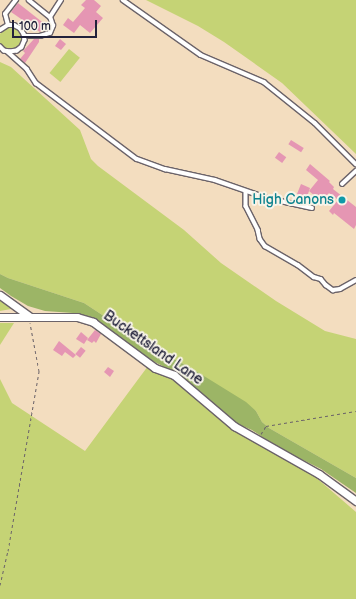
<!DOCTYPE html>
<style>
body{margin:0}
#map{position:relative;width:356px;height:599px;overflow:hidden;background:#f3ddbf;font-family:"Balsamiq Sans",sans-serif}
div>[style]{position:absolute}
.green>*{inset:0;background:#c5d375;transform-origin:0 0}
.round{border-radius:50%}
.forest>*{inset:0;background:#9cb566}
.building>*{inset:0;background:#e596b3;transform-origin:0 0}
.path>*{height:1px;margin-top:-0.5px;transform-origin:0;background:repeating-linear-gradient(90deg,#6b6369 0 3px,transparent 0 6px)}
.roads{filter:drop-shadow(1px 0 #6b6369) drop-shadow(-1px 0 #6b6369) drop-shadow(0 1px #6b6369) drop-shadow(0 -1px #6b6369)}
.lane>*{height:3.5px;margin:-1.75px;padding:0 1.75px;transform-origin:1.75px;border-radius:1.75px;background:#fff}
.street>*{height:7px;margin:-3.5px;padding:0 3.5px;transform-origin:3.5px;border-radius:3.5px;background:#fff}
.dots>*{width:11px;height:11px;translate:-50% -50%;box-sizing:border-box;border:2px solid #f7f3e8;border-radius:50%}
span{translate:-50% -50%;white-space:nowrap;text-align:center;line-height:1.15;-webkit-text-stroke:4px #f7f3e8;paint-order:stroke}
.culture-label{font-size:14px;color:#0d838f}
.right{translate:-100% -50%;text-align:right}
.street-label{font-size:14px;color:#22223b}
.scale{position:absolute;left:12px;top:20px;width:85px;height:18px;box-sizing:border-box;border:2px solid #22223b;border-top:0;padding-left:5px;font-size:12px;line-height:14px;white-space:nowrap;color:#22223b;-webkit-text-stroke:3px #f7f3e8;paint-order:stroke}
</style>
<div id="map">
<div class="green">
<div style="clip-path:polygon(146px 0,356px 0,356px 154px,282px 83px,224px 42px,198px 26px)"></div>
<div class="round" style="left:-1px;top:27px;width:24px;height:24px"></div>
<div style="left:69px;top:49px;width:14px;height:31px;rotate:39deg"></div>
<div style="clip-path:polygon(0 62px,11px 67px,80px 130px,91px 159px,98px 166px,184px 230px,221px 263px,276px 301px,325px 331px,356px 339px,356px 478px,269px 428px,262px 422px,256px 411px,191px 368px,145px 343px,84px 303px,8px 278px,0 274px)"></div>
<div style="clip-path:polygon(0 300px,9px 307px,11px 309px,0 311px)"></div>
<div style="clip-path:polygon(0 323px,14px 323px,0 345px)"></div>
<div style="clip-path:polygon(148px 366px,174px 380px,238px 433px,313px 475px,356px 512px,356px 599px,0 599px,0 379px,12px 403px,85px 451px)"></div>
</div>
<div class="forest">
<div style="clip-path:polygon(0 274px,8px 278px,84px 303px,145px 343px,191px 368px,246px 402px,256px 411px,262px 422px,269px 428px,356px 478px,356px 493px,321px 469px,277px 447px,252px 430px,233px 422px,178px 374px,147px 358px,91px 317px,73px 313px,45px 311px,28px 306px,11px 296px,0 288px)"></div>
</div>
<div class="building">
<div style="clip-path:polygon(86px 0,94px 0,101px 6px,96px 12px,103px 18px,90px 33px,80px 25px,74px 33px,63px 25px,68px 18px,73px 22px,85px 8px,81px 5px)"></div>
<div style="clip-path:polygon(18px 3px,46px 25px,40px 32px,11px 12px)"></div>
<div style="clip-path:polygon(34px 39px,39px 39px,39px 42px,25px 63px,20px 59px,25px 53px,23px 51px)"></div>
<div style="clip-path:polygon(60px 39px,66px 44px,61px 50px,55px 46px)"></div>
<div style="left:291px;top:140px;width:15px;height:5px;rotate:32deg"></div>
<div style="left:279px;top:152px;width:9px;height:7px;rotate:36deg"></div>
<div style="clip-path:polygon(310px 164px,330px 181px,329px 182px,334px 187px,333px 189px,356px 207px,356px 225px,354px 229px,334px 213px,333px 215px,329px 211px,338px 200px,329px 193px,322px 202px,309px 191px,318px 180px,306px 170px)"></div>
<div style="clip-path:polygon(301px 184px,310px 188px,307px 197px,297px 194px)"></div>
<div style="clip-path:polygon(95px 330px,101px 334px,96px 343px,94px 341px,92px 343px,87px 340px)"></div>
<div style="clip-path:polygon(81px 332px,88px 338px,84px 344px,76px 339px)"></div>
<div style="clip-path:polygon(59px 341px,76px 355px,73px 358px,65px 352px,62px 356px,53px 350px)"></div>
<div style="left:81px;top:347px;width:6px;height:9px;rotate:39deg"></div>
<div style="clip-path:polygon(108px 367px,114px 371px,110px 377px,104px 372px)"></div>
</div>
<div class="path">
<div style="left:261px;top:434px;width:9px;rotate:-58deg"></div>
<div style="left:266px;top:426px;width:91px;rotate:-9.5deg"></div>
<div style="left:0;top:585px;width:35px;rotate:-77deg"></div>
<div style="left:8px;top:551px;width:183px;rotate:-80.2deg"></div>
<div style="left:39px;top:371px;width:49px;rotate:-100.6deg"></div>
</div>
<div class="roads">
<div class="lane">
<div style="left:29px;top:0;width:27px;rotate:39deg"></div>
<div style="left:50px;top:17px;width:20px;rotate:-57deg"></div>
<div style="left:123px;top:0;width:95px;rotate:35.2deg"></div>
<div style="left:201px;top:55px;width:69px;rotate:23.2deg"></div>
<div style="left:264px;top:82px;width:65px;rotate:38.8deg"></div>
<div style="left:315px;top:123px;width:58px;rotate:45deg"></div>
<div style="left:8px;top:25px;width:11px;rotate:-105deg"></div>
<div style="left:5px;top:14px;width:18px;rotate:-52deg"></div>
<div style="left:0;top:30px;width:9px;rotate:-32deg"></div>
<div style="left:8px;top:25px;width:6px"></div>
<div style="left:14px;top:25px;width:7px;rotate:27deg"></div>
<div style="left:20px;top:28px;width:7px;rotate:56deg"></div>
<div style="left:24px;top:34px;width:6px;rotate:81deg"></div>
<div style="left:25px;top:40px;width:8px;rotate:113deg"></div>
<div style="left:22px;top:47px;width:6px;rotate:141deg"></div>
<div style="left:17px;top:51px;width:7px;rotate:172deg"></div>
<div style="left:10px;top:52px;width:6px;rotate:-171deg"></div>
<div style="left:4px;top:51px;width:6px;rotate:-135deg"></div>
<div style="left:24px;top:36px;width:16px"></div>
<div style="left:40px;top:36px;width:10px;rotate:-17deg"></div>
<div style="left:50px;top:33px;width:8px;rotate:-67deg"></div>
<div style="left:53px;top:26px;width:9px;rotate:-108deg"></div>
<div style="left:7px;top:51px;width:27px;rotate:42deg"></div>
<div style="left:27px;top:69px;width:17px;rotate:57deg"></div>
<div style="left:36px;top:83px;width:126px;rotate:37deg"></div>
<div style="left:137px;top:159px;width:30px;rotate:20deg"></div>
<div style="left:165px;top:169px;width:51px;rotate:12.4deg"></div>
<div style="left:215px;top:180px;width:55px;rotate:19.1deg"></div>
<div style="left:267px;top:198px;width:46px;rotate:12.5deg"></div>
<div style="left:342px;top:184px;width:19px;rotate:-43deg"></div>
<div style="left:246px;top:192px;width:14px;rotate:90deg"></div>
<div style="left:246px;top:206px;width:27px;rotate:63deg"></div>
<div style="left:258px;top:230px;width:9px;rotate:77deg"></div>
<div style="left:260px;top:239px;width:9px;rotate:54deg"></div>
<div style="left:265px;top:246px;width:38px;rotate:30deg"></div>
<div style="left:298px;top:265px;width:20px;rotate:37deg"></div>
<div style="left:314px;top:277px;width:7px;rotate:16deg"></div>
<div style="left:321px;top:279px;width:8px;rotate:50deg"></div>
<div style="left:326px;top:285px;width:9px;rotate:36deg"></div>
<div style="left:333px;top:290px;width:7px;rotate:-8deg"></div>
<div style="left:340px;top:289px;width:18px;rotate:-29deg"></div>
</div>
<div class="street">
<div style="left:0;top:295px;width:36px;rotate:36deg"></div>
<div style="left:0;top:317px;width:77px"></div>
<div style="left:77px;top:317px;width:17px;rotate:17deg"></div>
<div style="left:93px;top:322px;width:77px;rotate:36.6deg"></div>
<div style="left:155px;top:368px;width:20px;rotate:20deg"></div>
<div style="left:174px;top:375px;width:79px;rotate:40.4deg"></div>
<div style="left:234px;top:426px;width:98px;rotate:29.5deg"></div>
<div style="left:319px;top:474px;width:46px;rotate:36.1deg"></div>
</div>
</div>
<div class="dots">
<div style="left:342px;top:200px;background:#0f9aa8"></div>
</div>
<div class="culture-label">
<span class="right" style="left:334px;top:200px">High Canons</span>
</div>
<div class="street-label">
<span style="left:153px;top:348px;rotate:35deg">Buckettsland Lane</span>
</div>
<div class="scale">100 m</div>
</div>
